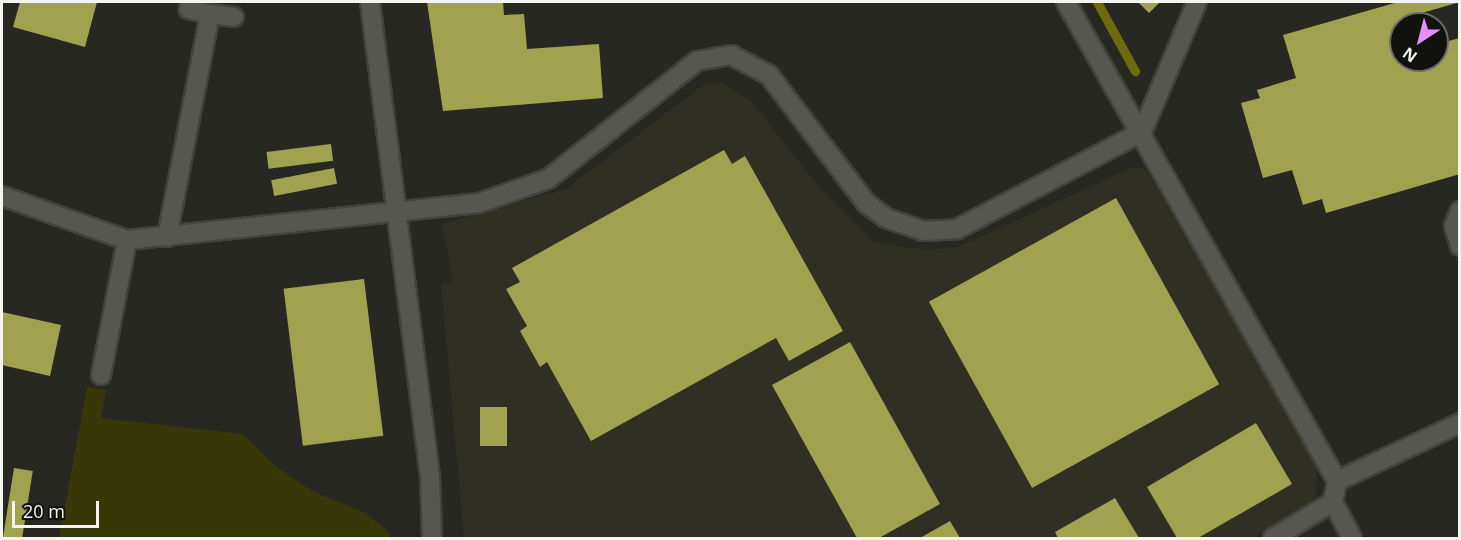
<!DOCTYPE html>
<style>
body{margin:0}
#map{position:relative;width:1461px;height:540px;overflow:hidden;background:#282823;font-family:"Open Sans",sans-serif}
div>[style]{position:absolute}
.built>*{inset:0;background:#2f2f24}
.green>*{inset:0;background:#373707}
.stream>*{height:9px;margin:-4.5px;padding:0 4.5px;transform-origin:4.5px;border-radius:4.5px;background:#6c6c0f}
.building>*{inset:0;background:#a1a24f;transform-origin:0 0}
.roads{filter:drop-shadow(2px 0 #43433e) drop-shadow(-2px 0 #43433e) drop-shadow(0 2px #43433e) drop-shadow(0 -2px #43433e)}
.minor>*{height:18px;margin:-9px;padding:0 9px;transform-origin:9px;border-radius:9px;background:#575751}
span{translate:-50% -50%;white-space:nowrap;text-align:center;line-height:1.15;-webkit-text-stroke:6px #11110e;paint-order:stroke}
.frame{position:absolute;inset:0;border:3px solid #f4f4f1;pointer-events:none}
.north{position:absolute;left:1389px;top:12px;width:60px;height:60px;box-sizing:border-box;background:#11110e;border:2px solid #6c6c69;border-radius:50%;rotate:216deg;font-size:16px;font-weight:700;line-height:24px;text-align:center;color:#f4f4f1}
.north::after{content:'';display:block;margin:auto;width:21px;height:27px;background:#e88eff;clip-path:polygon(50% 0,100% 100%,50% 72%,0 100%)}
.scale{position:absolute;left:12px;top:501px;width:87px;height:27px;box-sizing:border-box;border:3px solid #f4f4f1;border-top:0;padding-left:8px;font-size:18px;line-height:21px;white-space:nowrap;color:#f4f4f1;-webkit-text-stroke:4px #11110e;paint-order:stroke}
</style>
<div id="map">
<div class="built">
<div style="clip-path:polygon(722px 82px,751px 101px,821px 189px,874px 242px,926px 250px,958px 247px,1133px 167px,1146px 170px,1306px 447px,1317px 470px,1315px 499px,1253px 538px,464px 538px,441px 283px,453px 282px,442px 224px,566px 189px,702px 86px)"></div>
</div>
<div class="green">
<div style="clip-path:polygon(87px 387px,106px 390px,101px 418px,243px 434px,274px 465px,312px 491px,365px 513px,389px 532px,390px 538px,59px 538px)"></div>
</div>
<div class="stream">
<div style="left:1097px;top:2px;width:79px;rotate:61.2deg"></div>
</div>
<div class="building">
<div style="clip-path:polygon(20px 2px,97px 2px,85px 47px,13px 27px)"></div>
<div style="clip-path:polygon(427px 2px,503px 2px,504px 15px,524px 14px,527px 49px,599px 44px,603px 98px,443px 111px)"></div>
<div style="clip-path:polygon(1138px 2px,1158px 2px,1159px 3px,1149px 13px)"></div>
<div style="clip-path:polygon(1398px 2px,1460px 2px,1415px 15px,1418px 24px,1401px 24px,1401px 60px,1437px 60px,1437px 44px,1460px 38px,1460px 174px,1326px 213px,1322px 199px,1303px 205px,1292px 170px,1263px 178px,1241px 103px,1260px 98px,1257px 90px,1296px 78px,1283px 35px)"></div>
<div style="left:331px;top:144px;width:17px;height:65px;rotate:83deg"></div>
<div style="clip-path:polygon(724px 150px,732px 164px,745px 156px,843px 331px,789px 361px,776px 338px,591px 441px,547px 362px,540px 367px,520px 331px,527px 326px,506px 289px,520px 282px,512px 268px)"></div>
<div style="left:334px;top:168px;width:16px;height:64px;rotate:79deg"></div>
<div style="left:1116px;top:198px;width:213px;height:214px;rotate:61deg"></div>
<div style="left:364px;top:279px;width:158px;height:81px;rotate:83deg"></div>
<div style="clip-path:polygon(2px 312px,61px 325px,50px 376px,2px 365px)"></div>
<div style="clip-path:polygon(850px 342px,940px 504px,879px 538px,857px 538px,772px 385px)"></div>
<div style="left:480px;top:407px;width:27px;height:39px"></div>
<div style="clip-path:polygon(1256px 423px,1292px 484px,1198px 538px,1177px 538px,1147px 487px)"></div>
<div style="left:14px;top:468px;width:19px;height:71px;rotate:9deg"></div>
<div style="clip-path:polygon(1115px 498px,1139px 538px,1058px 538px,1055px 532px)"></div>
<div style="clip-path:polygon(950px 521px,960px 538px,920px 538px)"></div>
</div>
<div class="roads">
<div class="minor">
<div style="left:370px;top:2px;width:476px;rotate:82.8deg"></div>
<div style="left:430px;top:474px;width:64px;rotate:88.2deg"></div>
<div style="left:1066px;top:2px;width:550px;rotate:60.5deg"></div>
<div style="left:1337px;top:481px;width:21px;rotate:101deg"></div>
<div style="left:1333px;top:502px;width:41px;rotate:62.2deg"></div>
<div style="left:210px;top:14px;width:24px;rotate:7deg"></div>
<div style="left:2px;top:196px;width:133px;rotate:19.4deg"></div>
<div style="left:127px;top:240px;width:354px;rotate:-6deg"></div>
<div style="left:479px;top:203px;width:73px;rotate:-19.2deg"></div>
<div style="left:548px;top:179px;width:190px;rotate:-38.4deg"></div>
<div style="left:697px;top:61px;width:35px;rotate:-10deg"></div>
<div style="left:731px;top:55px;width:43px;rotate:27.8deg"></div>
<div style="left:769px;top:75px;width:161px;rotate:52.8deg"></div>
<div style="left:866px;top:203px;width:25px;rotate:37deg"></div>
<div style="left:886px;top:218px;width:39px;rotate:19deg"></div>
<div style="left:923px;top:231px;width:34px;rotate:-3deg"></div>
<div style="left:957px;top:229px;width:209px;rotate:-27.7deg"></div>
<div style="left:1142px;top:132px;width:141px;rotate:-67.1deg"></div>
<div style="left:1460px;top:211px;width:16px;rotate:112deg"></div>
<div style="left:1454px;top:226px;width:21px;rotate:73deg"></div>
<div style="left:167px;top:237px;width:227px;rotate:-79.1deg"></div>
<div style="left:210px;top:14px;width:22px;rotate:-167deg"></div>
<div style="left:101px;top:375px;width:137px;rotate:-79.1deg"></div>
<div style="left:1337px;top:481px;width:136px;rotate:-25.2deg"></div>
<div style="left:1273px;top:538px;width:70px;rotate:-31deg"></div>
</div>
</div>
<div class="frame"></div>
<div class="north">N</div>
<div class="scale">20 m</div>
</div>
